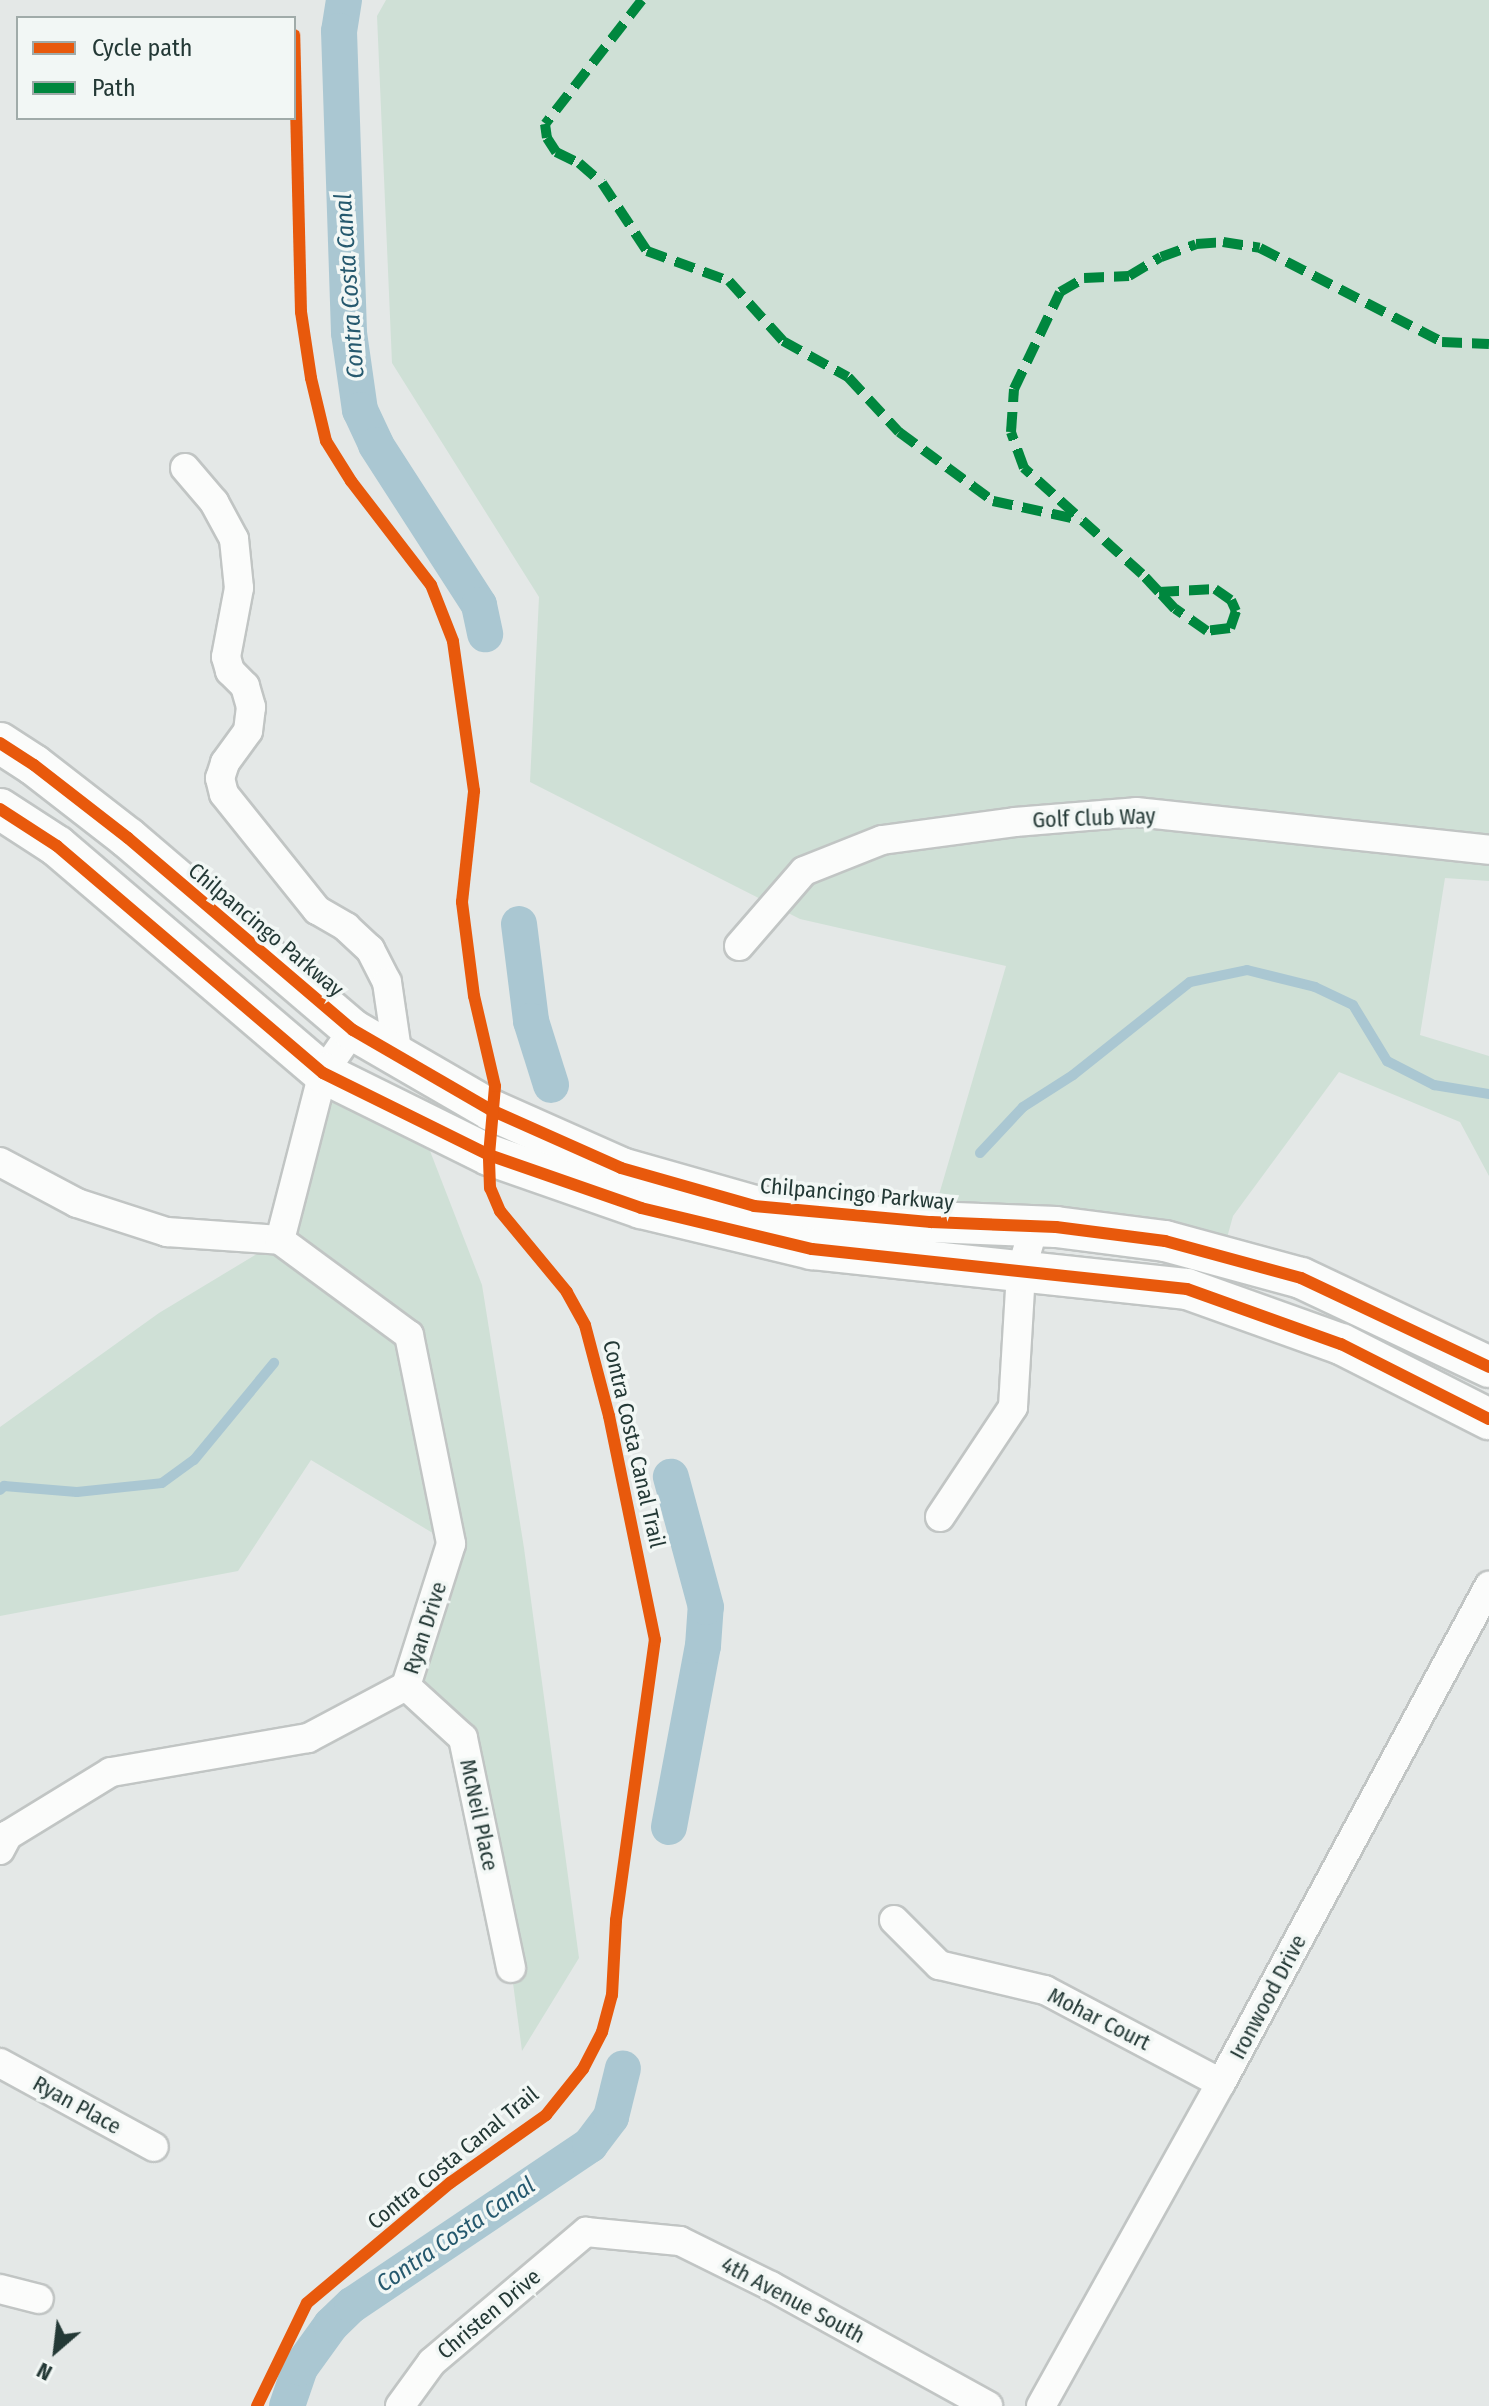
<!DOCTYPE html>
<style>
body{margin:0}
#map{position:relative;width:1489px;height:2406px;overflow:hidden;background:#e4e8e7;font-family:"Fira Sans Condensed",sans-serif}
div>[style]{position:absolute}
.green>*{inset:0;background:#cfe0d6}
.stream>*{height:10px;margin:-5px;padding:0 5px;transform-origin:5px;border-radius:5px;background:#aac7d2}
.canal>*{height:36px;margin:-18px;padding:0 18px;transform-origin:18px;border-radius:18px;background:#aac7d2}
.roads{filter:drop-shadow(2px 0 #c1c5c4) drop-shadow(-2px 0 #c1c5c4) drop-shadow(0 2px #c1c5c4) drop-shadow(0 -2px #c1c5c4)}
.street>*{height:28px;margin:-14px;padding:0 14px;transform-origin:14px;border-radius:14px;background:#fbfcfb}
.secondary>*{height:40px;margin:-20px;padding:0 20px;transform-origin:20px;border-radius:20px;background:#fbfcfb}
.quiet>*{height:10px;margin-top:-5px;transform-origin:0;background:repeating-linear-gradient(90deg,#00873e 0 20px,transparent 0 30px)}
.cycleway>*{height:12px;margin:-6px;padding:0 6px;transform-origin:6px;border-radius:6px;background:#e8590c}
span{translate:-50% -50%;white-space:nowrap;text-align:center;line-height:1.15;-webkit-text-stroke:7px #f2f7f5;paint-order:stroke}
.street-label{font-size:22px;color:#243936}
.water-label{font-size:24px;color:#26596e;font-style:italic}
.legend{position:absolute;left:16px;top:16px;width:280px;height:104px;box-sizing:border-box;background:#f2f7f5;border:2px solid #a0aba9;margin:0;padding:10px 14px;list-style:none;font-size:24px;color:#243936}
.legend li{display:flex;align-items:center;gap:16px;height:40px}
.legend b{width:40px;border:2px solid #a0aba9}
.north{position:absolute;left:16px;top:2310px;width:80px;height:80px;-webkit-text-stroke:6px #f2f7f5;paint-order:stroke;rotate:208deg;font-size:22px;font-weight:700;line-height:32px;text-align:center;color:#243936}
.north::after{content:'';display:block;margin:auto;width:28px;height:36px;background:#243936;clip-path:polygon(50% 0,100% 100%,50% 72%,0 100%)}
</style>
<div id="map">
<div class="green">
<div style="clip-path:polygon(386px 0,1489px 0,1489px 881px,1445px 878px,1420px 1035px,1489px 1056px,1489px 1176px,1460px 1122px,1339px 1072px,1233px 1216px,1222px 1256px,931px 1222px,1006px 966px,800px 919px,530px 782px,539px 597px,392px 363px,377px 16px)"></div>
<div style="clip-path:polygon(323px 1073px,418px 1120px,482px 1285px,524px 1548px,579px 1958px,522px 2051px,511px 1968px,463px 1738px,406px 1686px,451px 1544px,311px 1460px,238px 1571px,0 1616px,0 1427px,159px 1313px,280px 1240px)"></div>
</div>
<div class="stream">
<div style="left:980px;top:1153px;width:63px;rotate:-46.9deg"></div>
<div style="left:1023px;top:1107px;width:59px;rotate:-32.6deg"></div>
<div style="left:1073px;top:1075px;width:149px;rotate:-38.5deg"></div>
<div style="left:1190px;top:982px;width:58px;rotate:-11.9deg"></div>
<div style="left:1247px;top:970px;width:70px;rotate:14deg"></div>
<div style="left:1315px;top:987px;width:42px;rotate:25.3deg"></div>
<div style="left:1353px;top:1005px;width:66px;rotate:58.7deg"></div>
<div style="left:1387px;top:1061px;width:53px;rotate:27.1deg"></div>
<div style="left:1434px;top:1085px;width:56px;rotate:9.3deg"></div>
<div style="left:0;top:1490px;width:6px;rotate:-45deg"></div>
<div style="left:4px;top:1486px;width:73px;rotate:4.7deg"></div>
<div style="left:77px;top:1492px;width:85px;rotate:-6deg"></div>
<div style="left:162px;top:1483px;width:39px;rotate:-36deg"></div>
<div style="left:194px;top:1460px;width:126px;rotate:-50.5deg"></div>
</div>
<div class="canal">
<div style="left:344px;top:0;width:31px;rotate:99deg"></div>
<div style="left:339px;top:31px;width:302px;rotate:88.1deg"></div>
<div style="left:349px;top:333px;width:78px;rotate:81.9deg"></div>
<div style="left:360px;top:410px;width:38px;rotate:65deg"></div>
<div style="left:376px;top:445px;width:190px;rotate:57.2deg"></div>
<div style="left:479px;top:605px;width:30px;rotate:78deg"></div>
<div style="left:519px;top:924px;width:98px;rotate:82.9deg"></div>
<div style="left:531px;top:1021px;width:67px;rotate:72.6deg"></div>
<div style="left:669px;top:1827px;width:184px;rotate:-79.4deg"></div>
<div style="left:703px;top:1646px;width:39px;rotate:-86deg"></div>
<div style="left:706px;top:1607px;width:135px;rotate:-105.1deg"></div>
<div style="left:287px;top:2406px;width:40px;rotate:-71.1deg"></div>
<div style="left:300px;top:2368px;width:53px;rotate:-54.2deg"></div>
<div style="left:331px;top:2325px;width:29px;rotate:-44deg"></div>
<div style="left:352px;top:2305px;width:287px;rotate:-33.9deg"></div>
<div style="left:590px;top:2145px;width:35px;rotate:-53deg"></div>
<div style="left:611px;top:2117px;width:50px;rotate:-76.2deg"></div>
</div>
<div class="roads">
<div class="street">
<div style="left:185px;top:468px;width:45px;rotate:49.5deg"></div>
<div style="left:214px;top:502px;width:42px;rotate:61.6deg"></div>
<div style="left:234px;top:539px;width:49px;rotate:84.2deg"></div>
<div style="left:239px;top:588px;width:70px;rotate:100.7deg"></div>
<div style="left:226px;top:657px;width:15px;rotate:74deg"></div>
<div style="left:230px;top:671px;width:21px;rotate:45deg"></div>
<div style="left:245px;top:686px;width:22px;rotate:74deg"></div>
<div style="left:251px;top:707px;width:24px;rotate:97deg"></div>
<div style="left:248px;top:731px;width:39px;rotate:126deg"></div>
<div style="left:225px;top:763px;width:16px;rotate:108deg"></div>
<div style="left:220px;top:778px;width:16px;rotate:76deg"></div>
<div style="left:224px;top:794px;width:149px;rotate:51.3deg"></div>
<div style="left:317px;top:910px;width:34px;rotate:30deg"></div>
<div style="left:346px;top:927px;width:33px;rotate:43deg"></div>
<div style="left:370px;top:949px;width:37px;rotate:63deg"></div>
<div style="left:387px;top:982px;width:76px;rotate:81.7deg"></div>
<div style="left:739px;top:946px;width:99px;rotate:-49.1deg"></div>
<div style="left:804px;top:871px;width:84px;rotate:-21.7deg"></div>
<div style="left:882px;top:840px;width:134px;rotate:-7.7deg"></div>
<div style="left:1015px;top:822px;width:121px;rotate:-4.7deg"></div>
<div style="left:1136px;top:812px;width:355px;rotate:6.1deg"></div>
<div style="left:0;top:1162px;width:87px;rotate:28deg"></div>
<div style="left:77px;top:1203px;width:95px;rotate:17.9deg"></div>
<div style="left:167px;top:1232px;width:113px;rotate:4deg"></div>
<div style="left:280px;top:1240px;width:160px;rotate:36.4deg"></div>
<div style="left:409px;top:1335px;width:213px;rotate:78.6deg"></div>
<div style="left:451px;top:1544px;width:149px;rotate:107.6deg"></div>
<div style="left:406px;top:1686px;width:111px;rotate:152deg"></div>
<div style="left:308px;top:1738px;width:200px;rotate:170.2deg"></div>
<div style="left:111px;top:1772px;width:121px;rotate:148.5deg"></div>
<div style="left:8px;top:1835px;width:17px;rotate:118deg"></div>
<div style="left:280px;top:1240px;width:172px;rotate:-75.6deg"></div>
<div style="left:323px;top:1073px;width:52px;rotate:-55.1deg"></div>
<div style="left:940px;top:1517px;width:132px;rotate:-56.4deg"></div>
<div style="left:1013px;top:1407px;width:136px;rotate:-86.6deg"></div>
<div style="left:1021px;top:1271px;width:46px;rotate:-73.5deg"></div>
<div style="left:406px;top:1686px;width:77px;rotate:42.4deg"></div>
<div style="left:463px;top:1738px;width:235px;rotate:78.2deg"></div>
<div style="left:894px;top:1920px;width:64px;rotate:45deg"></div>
<div style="left:939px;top:1965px;width:109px;rotate:13.3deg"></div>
<div style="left:1045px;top:1990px;width:199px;rotate:27.9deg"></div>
<div style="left:0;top:2063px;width:175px;rotate:28.6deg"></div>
<div style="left:0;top:2289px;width:40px;rotate:14.4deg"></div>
<div style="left:400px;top:2406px;width:54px;rotate:-54deg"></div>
<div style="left:432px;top:2362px;width:202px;rotate:-40.2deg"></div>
<div style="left:586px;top:2232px;width:94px;rotate:5.5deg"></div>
<div style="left:680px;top:2241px;width:102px;rotate:26.3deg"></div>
<div style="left:771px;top:2286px;width:248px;rotate:28.9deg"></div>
<div style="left:1041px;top:2406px;width:370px;rotate:-60.9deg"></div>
<div style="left:1221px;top:2083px;width:565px;rotate:-61.66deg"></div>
</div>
<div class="secondary">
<div style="left:0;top:743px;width:40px;rotate:32.9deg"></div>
<div style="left:34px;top:765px;width:119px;rotate:37.8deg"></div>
<div style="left:128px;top:838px;width:296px;rotate:40.5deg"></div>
<div style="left:353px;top:1030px;width:160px;rotate:30.1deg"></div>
<div style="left:491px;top:1110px;width:142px;rotate:24deg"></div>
<div style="left:621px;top:1168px;width:138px;rotate:15.9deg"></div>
<div style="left:754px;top:1206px;width:178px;rotate:5.2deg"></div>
<div style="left:931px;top:1222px;width:125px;rotate:2.3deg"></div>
<div style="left:1056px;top:1227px;width:110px;rotate:7.3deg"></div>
<div style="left:1165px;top:1241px;width:141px;rotate:15.2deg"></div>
<div style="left:1301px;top:1278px;width:208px;rotate:25.3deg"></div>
<div style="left:0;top:809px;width:68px;rotate:33deg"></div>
<div style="left:57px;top:846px;width:350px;rotate:40.5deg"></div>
<div style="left:323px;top:1073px;width:185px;rotate:26.3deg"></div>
<div style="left:489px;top:1155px;width:161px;rotate:19.2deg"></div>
<div style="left:641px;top:1208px;width:176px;rotate:13.5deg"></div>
<div style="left:812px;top:1249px;width:377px;rotate:6.1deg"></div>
<div style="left:1187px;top:1289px;width:164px;rotate:19.7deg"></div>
<div style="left:1341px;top:1344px;width:166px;rotate:26.9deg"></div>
</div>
</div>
<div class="quiet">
<div style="left:642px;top:0;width:157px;rotate:128deg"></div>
<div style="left:545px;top:124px;width:14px;rotate:82deg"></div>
<div style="left:547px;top:138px;width:17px;rotate:57deg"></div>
<div style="left:556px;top:152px;width:25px;rotate:26deg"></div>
<div style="left:579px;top:163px;width:30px;rotate:41deg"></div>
<div style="left:602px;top:183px;width:82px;rotate:56.5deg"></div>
<div style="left:647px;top:251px;width:87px;rotate:20.1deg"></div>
<div style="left:729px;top:281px;width:81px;rotate:48deg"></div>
<div style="left:783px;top:341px;width:74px;rotate:29deg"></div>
<div style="left:848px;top:377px;width:75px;rotate:47.2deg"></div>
<div style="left:899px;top:432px;width:117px;rotate:36.3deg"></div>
<div style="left:993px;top:501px;width:90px;rotate:12.2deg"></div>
<div style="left:1159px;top:592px;width:56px;rotate:-3.1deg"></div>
<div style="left:1215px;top:589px;width:19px;rotate:35deg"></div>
<div style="left:1231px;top:600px;width:12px;rotate:66deg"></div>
<div style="left:1236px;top:611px;width:18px;rotate:109deg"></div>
<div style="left:1230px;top:628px;width:23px;rotate:173deg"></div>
<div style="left:1207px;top:631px;width:39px;rotate:-145deg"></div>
<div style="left:1175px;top:609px;width:23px;rotate:-133deg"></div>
<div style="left:1159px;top:592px;width:25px;rotate:-133deg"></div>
<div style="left:1142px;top:574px;width:159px;rotate:-138.1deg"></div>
<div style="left:1024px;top:468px;width:38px;rotate:-110deg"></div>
<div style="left:1011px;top:432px;width:43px;rotate:-86deg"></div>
<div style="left:1014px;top:389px;width:107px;rotate:-64.6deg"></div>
<div style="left:1060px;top:292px;width:28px;rotate:-30deg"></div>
<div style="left:1084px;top:278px;width:45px;rotate:-2.5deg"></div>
<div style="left:1129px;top:276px;width:37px;rotate:-31deg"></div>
<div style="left:1161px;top:257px;width:37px;rotate:-20deg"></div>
<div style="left:1196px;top:244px;width:27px;rotate:-4deg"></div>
<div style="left:1223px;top:242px;width:37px;rotate:9deg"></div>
<div style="left:1260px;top:248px;width:205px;rotate:27.3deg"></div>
<div style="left:1442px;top:342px;width:47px;rotate:2.4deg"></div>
</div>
<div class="cycleway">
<div style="left:0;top:743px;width:40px;rotate:32.9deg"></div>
<div style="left:34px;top:765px;width:119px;rotate:37.8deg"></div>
<div style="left:128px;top:838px;width:296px;rotate:40.5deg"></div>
<div style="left:353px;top:1030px;width:160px;rotate:30.1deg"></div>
<div style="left:491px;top:1110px;width:142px;rotate:24deg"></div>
<div style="left:621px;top:1168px;width:138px;rotate:15.9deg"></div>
<div style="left:754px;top:1206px;width:178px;rotate:5.2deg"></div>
<div style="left:931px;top:1222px;width:125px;rotate:2.3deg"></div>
<div style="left:1056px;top:1227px;width:110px;rotate:7.3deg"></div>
<div style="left:1165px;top:1241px;width:141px;rotate:15.2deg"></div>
<div style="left:1301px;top:1278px;width:208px;rotate:25.3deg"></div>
<div style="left:0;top:809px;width:68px;rotate:33deg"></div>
<div style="left:57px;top:846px;width:350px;rotate:40.5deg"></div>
<div style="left:323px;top:1073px;width:185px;rotate:26.3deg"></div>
<div style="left:489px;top:1155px;width:161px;rotate:19.2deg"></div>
<div style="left:641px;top:1208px;width:176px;rotate:13.5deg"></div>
<div style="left:812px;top:1249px;width:377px;rotate:6.1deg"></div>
<div style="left:1187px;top:1289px;width:164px;rotate:19.7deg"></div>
<div style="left:1341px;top:1344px;width:166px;rotate:26.9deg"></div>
<div style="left:257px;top:2406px;width:114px;rotate:-64.1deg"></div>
<div style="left:307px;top:2303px;width:187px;rotate:-40deg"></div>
<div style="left:450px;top:2183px;width:118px;rotate:-35.3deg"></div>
<div style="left:546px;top:2115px;width:59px;rotate:-51.2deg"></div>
<div style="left:583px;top:2069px;width:42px;rotate:-62.8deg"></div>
<div style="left:602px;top:2032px;width:38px;rotate:-75deg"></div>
<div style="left:612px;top:1995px;width:75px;rotate:-86.9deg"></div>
<div style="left:616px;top:1920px;width:283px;rotate:-82.1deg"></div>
<div style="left:655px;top:1640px;width:229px;rotate:-101.6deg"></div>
<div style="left:609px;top:1416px;width:94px;rotate:-104.8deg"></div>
<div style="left:585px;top:1325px;width:38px;rotate:-119deg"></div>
<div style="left:567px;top:1292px;width:105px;rotate:-129.6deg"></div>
<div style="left:500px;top:1211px;width:25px;rotate:-113deg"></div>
<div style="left:490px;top:1188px;width:33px;rotate:-92deg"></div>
<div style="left:489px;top:1155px;width:69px;rotate:-85deg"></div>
<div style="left:495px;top:1086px;width:92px;rotate:-103.1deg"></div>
<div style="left:474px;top:996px;width:95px;rotate:-97.3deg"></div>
<div style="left:462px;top:902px;width:112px;rotate:-83.8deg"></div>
<div style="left:474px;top:791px;width:151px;rotate:-98deg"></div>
<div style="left:453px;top:641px;width:60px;rotate:-111.4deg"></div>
<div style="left:431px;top:585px;width:131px;rotate:-127.6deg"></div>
<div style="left:351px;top:481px;width:47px;rotate:-122deg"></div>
<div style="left:326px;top:441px;width:65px;rotate:-103.4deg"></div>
<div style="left:311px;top:378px;width:67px;rotate:-98.6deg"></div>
<div style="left:301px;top:312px;width:277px;rotate:-91.4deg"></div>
</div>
<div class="street-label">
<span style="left:1094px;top:818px;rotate:-2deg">Golf Club Way</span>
<span style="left:266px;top:930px;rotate:40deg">Chilpancingo Parkway</span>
<span style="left:857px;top:1194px;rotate:5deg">Chilpancingo Parkway</span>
<span style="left:634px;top:1444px;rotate:77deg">Contra Costa Canal Trail</span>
<span style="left:425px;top:1628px;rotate:-72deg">Ryan Drive</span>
<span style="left:479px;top:1815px;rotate:78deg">McNeil Place</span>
<span style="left:1268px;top:1997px;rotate:-62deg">Ironwood Drive</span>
<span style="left:1099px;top:2019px;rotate:27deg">Mohar Court</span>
<span style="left:77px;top:2105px;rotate:29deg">Ryan Place</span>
<span style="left:453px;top:2158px;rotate:-39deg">Contra Costa Canal Trail</span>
<span style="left:793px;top:2300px;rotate:28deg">4th Avenue South</span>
<span style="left:489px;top:2314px;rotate:-40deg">Christen Drive</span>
</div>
<div class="water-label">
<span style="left:350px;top:286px;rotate:-94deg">Contra Costa Canal</span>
<span style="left:456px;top:2235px;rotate:-34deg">Contra Costa Canal</span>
</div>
<ul class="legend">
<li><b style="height:10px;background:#e8590c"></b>Cycle path</li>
<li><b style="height:10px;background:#00873e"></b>Path</li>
</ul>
<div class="north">N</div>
</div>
